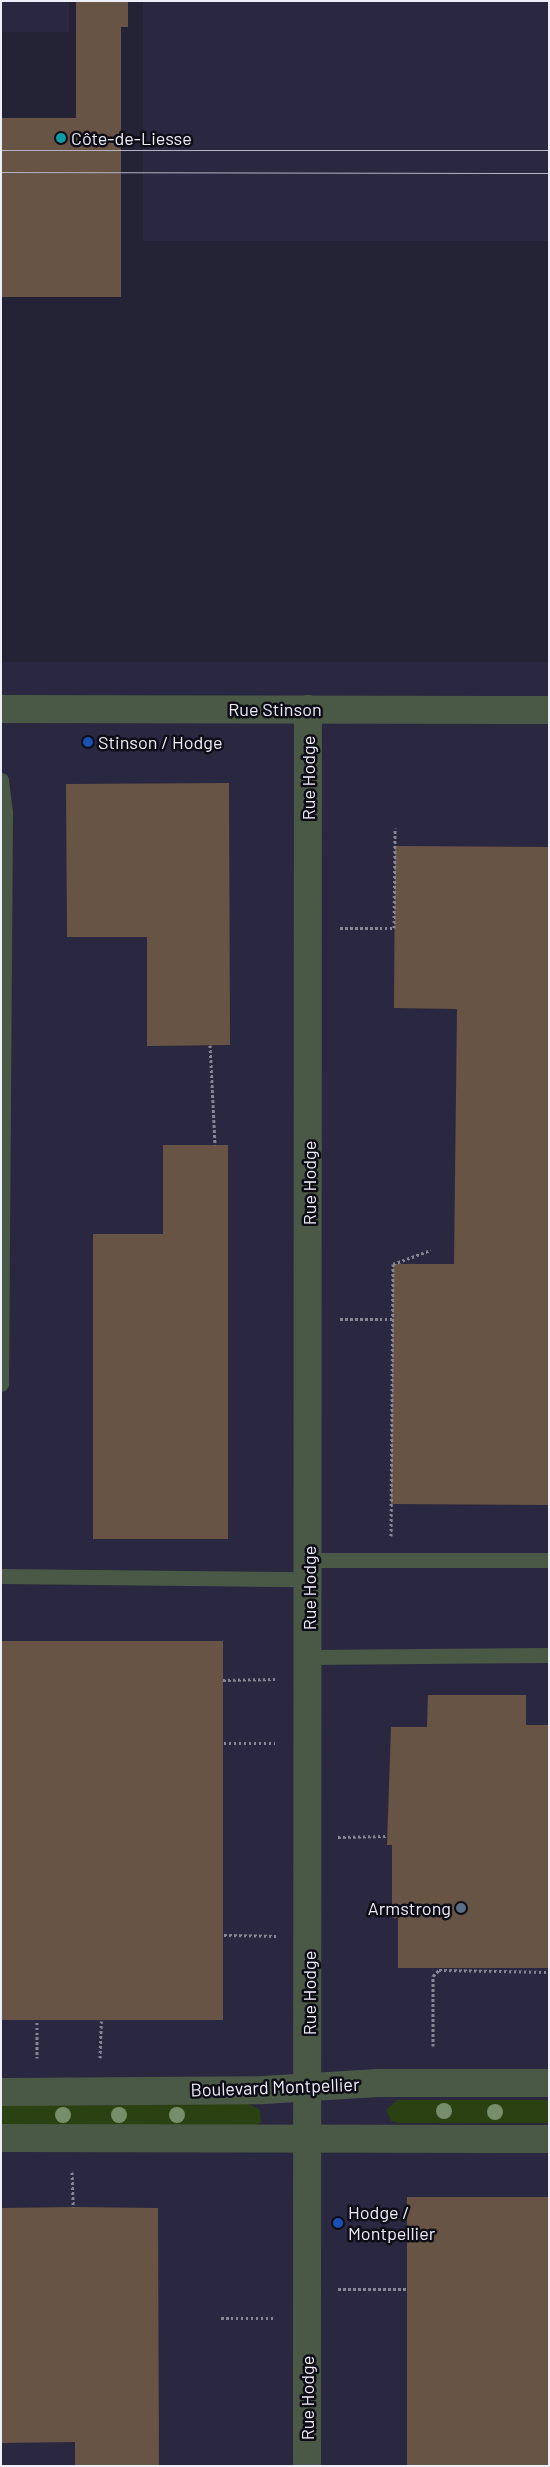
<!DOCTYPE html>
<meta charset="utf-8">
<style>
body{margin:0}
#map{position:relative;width:550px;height:2467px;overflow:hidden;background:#242335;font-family:Barlow,sans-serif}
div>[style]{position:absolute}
.built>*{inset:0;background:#2a2740;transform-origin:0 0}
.green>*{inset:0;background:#2a4111}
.building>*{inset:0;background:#675445;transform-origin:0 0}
.path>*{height:3px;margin-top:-1.5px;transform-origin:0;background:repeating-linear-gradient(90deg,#878695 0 2.5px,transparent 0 5px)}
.lane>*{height:15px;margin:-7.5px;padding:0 7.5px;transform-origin:7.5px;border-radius:7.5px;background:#4a5946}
.street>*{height:28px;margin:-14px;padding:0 14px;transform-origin:14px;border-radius:14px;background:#4a5946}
.tram>*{height:1px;margin:-0.5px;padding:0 0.5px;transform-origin:0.5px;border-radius:0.5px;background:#b4b3c2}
.trees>*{width:16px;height:16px;margin:-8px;border-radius:50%;background:#778e6b}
.dots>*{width:14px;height:14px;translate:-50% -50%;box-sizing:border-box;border:2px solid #0e0d16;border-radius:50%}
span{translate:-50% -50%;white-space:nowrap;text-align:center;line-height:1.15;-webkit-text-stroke:5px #0e0d16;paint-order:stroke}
.poi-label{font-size:18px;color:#eeedfa}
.left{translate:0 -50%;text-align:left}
.right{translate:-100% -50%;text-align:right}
.street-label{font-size:18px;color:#eeedfa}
.frame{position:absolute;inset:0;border:2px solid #eeedfa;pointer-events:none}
</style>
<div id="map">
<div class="built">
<div style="left:1px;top:1px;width:68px;height:31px"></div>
<div style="left:143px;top:1px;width:406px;height:240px"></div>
<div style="left:1px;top:662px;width:548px;height:1804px"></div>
</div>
<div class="green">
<div style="clip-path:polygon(397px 2100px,549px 2100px,549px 2123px,399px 2123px,391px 2121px,386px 2110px)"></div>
<div style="clip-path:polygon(247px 2103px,260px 2110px,261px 2122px,257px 2125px,1px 2128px,1px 2104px)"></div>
</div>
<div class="building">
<div style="clip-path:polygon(76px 1px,128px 1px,128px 27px,121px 27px,121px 297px,1px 297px,1px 118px,76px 118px)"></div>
<div style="clip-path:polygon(229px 783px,230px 1045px,147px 1046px,147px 937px,67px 937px,66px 784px)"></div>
<div style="clip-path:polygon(395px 846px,549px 847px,549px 1505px,391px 1504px,393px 1264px,454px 1264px,457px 1009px,394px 1008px)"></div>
<div style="clip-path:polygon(163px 1145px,228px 1145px,228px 1539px,93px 1539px,93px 1234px,163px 1234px)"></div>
<div style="left:223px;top:1641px;width:379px;height:222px;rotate:90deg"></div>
<div style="clip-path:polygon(428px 1695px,526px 1695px,526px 1725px,549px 1725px,548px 1968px,398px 1968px,398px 1918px,392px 1918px,392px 1845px,387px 1845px,391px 1727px,427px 1727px)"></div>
<div style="left:407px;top:2197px;width:142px;height:269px"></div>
<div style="clip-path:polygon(73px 2207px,158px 2208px,159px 2466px,75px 2466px,75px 2442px,1px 2443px,1px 2208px)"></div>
</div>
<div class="path">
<div style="left:340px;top:928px;width:54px"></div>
<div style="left:394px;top:928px;width:100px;rotate:-89.4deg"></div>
<div style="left:210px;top:1045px;width:100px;rotate:87.1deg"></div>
<div style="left:340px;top:1319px;width:53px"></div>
<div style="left:391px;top:1536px;width:272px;rotate:-89.6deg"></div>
<div style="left:393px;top:1264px;width:40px;rotate:-20.2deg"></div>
<div style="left:223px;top:1680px;width:52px;rotate:-1.1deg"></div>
<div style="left:224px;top:1743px;width:51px"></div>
<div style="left:338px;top:1837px;width:49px;rotate:-1.2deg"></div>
<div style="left:224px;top:1935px;width:52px;rotate:1.1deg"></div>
<div style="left:37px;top:2022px;width:36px;rotate:90deg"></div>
<div style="left:433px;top:2046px;width:70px;rotate:-90deg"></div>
<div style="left:433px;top:1976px;width:8px;rotate:-45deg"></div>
<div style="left:439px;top:1970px;width:110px;rotate:1deg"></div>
<div style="left:100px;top:2058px;width:37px;rotate:-88deg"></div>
<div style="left:72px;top:2172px;width:35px;rotate:88deg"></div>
<div style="left:338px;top:2289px;width:69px"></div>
<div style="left:221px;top:2318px;width:54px"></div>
</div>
<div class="lane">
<div style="left:1px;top:780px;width:34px;rotate:83deg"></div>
<div style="left:5px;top:814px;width:570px;rotate:90.4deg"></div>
<div style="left:309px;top:1560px;width:240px"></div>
<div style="left:1px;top:1576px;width:308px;rotate:0.6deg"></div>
<div style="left:309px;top:1657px;width:240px;rotate:-0.5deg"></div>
</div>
<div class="street">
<div style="left:1px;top:709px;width:548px;rotate:0.1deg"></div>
<div style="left:1px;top:2092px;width:262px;rotate:-0.4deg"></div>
<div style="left:263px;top:2090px;width:115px;rotate:-3.5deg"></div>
<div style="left:378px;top:2083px;width:171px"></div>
<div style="left:1px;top:2138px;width:548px;rotate:0.1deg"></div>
<div style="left:307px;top:2466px;width:1757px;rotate:-89.97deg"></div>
</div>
<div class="tram">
<div style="left:1px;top:150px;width:548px"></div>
<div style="left:1px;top:172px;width:548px;rotate:0.1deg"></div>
</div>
<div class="trees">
<div style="left:444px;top:2111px"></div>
<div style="left:495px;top:2112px"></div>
<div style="left:63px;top:2115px"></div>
<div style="left:119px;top:2115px"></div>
<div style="left:177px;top:2115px"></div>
</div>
<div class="dots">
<div style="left:61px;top:138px;background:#0f9aa8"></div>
<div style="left:88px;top:742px;background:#1a4fb4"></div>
<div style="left:461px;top:1908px;background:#5c6f8a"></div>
<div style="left:338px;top:2223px;background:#1a4fb4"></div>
</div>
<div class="poi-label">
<span class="left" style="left:71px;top:138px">Côte-de-Liesse</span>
<span class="left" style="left:98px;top:742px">Stinson / Hodge</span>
<span class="right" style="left:451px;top:1908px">Armstrong</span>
<span class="left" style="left:348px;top:2223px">Hodge /<br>Montpellier</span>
</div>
<div class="street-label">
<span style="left:275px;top:709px">Rue Stinson</span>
<span style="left:308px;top:778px;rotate:-90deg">Rue Hodge</span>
<span style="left:309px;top:1183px;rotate:-90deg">Rue Hodge</span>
<span style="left:309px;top:1588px;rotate:-90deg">Rue Hodge</span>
<span style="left:309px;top:1993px;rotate:-90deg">Rue Hodge</span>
<span style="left:275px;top:2087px;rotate:-2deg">Boulevard Montpellier</span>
<span style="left:307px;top:2398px;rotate:-90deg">Rue Hodge</span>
</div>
<div class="frame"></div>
</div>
